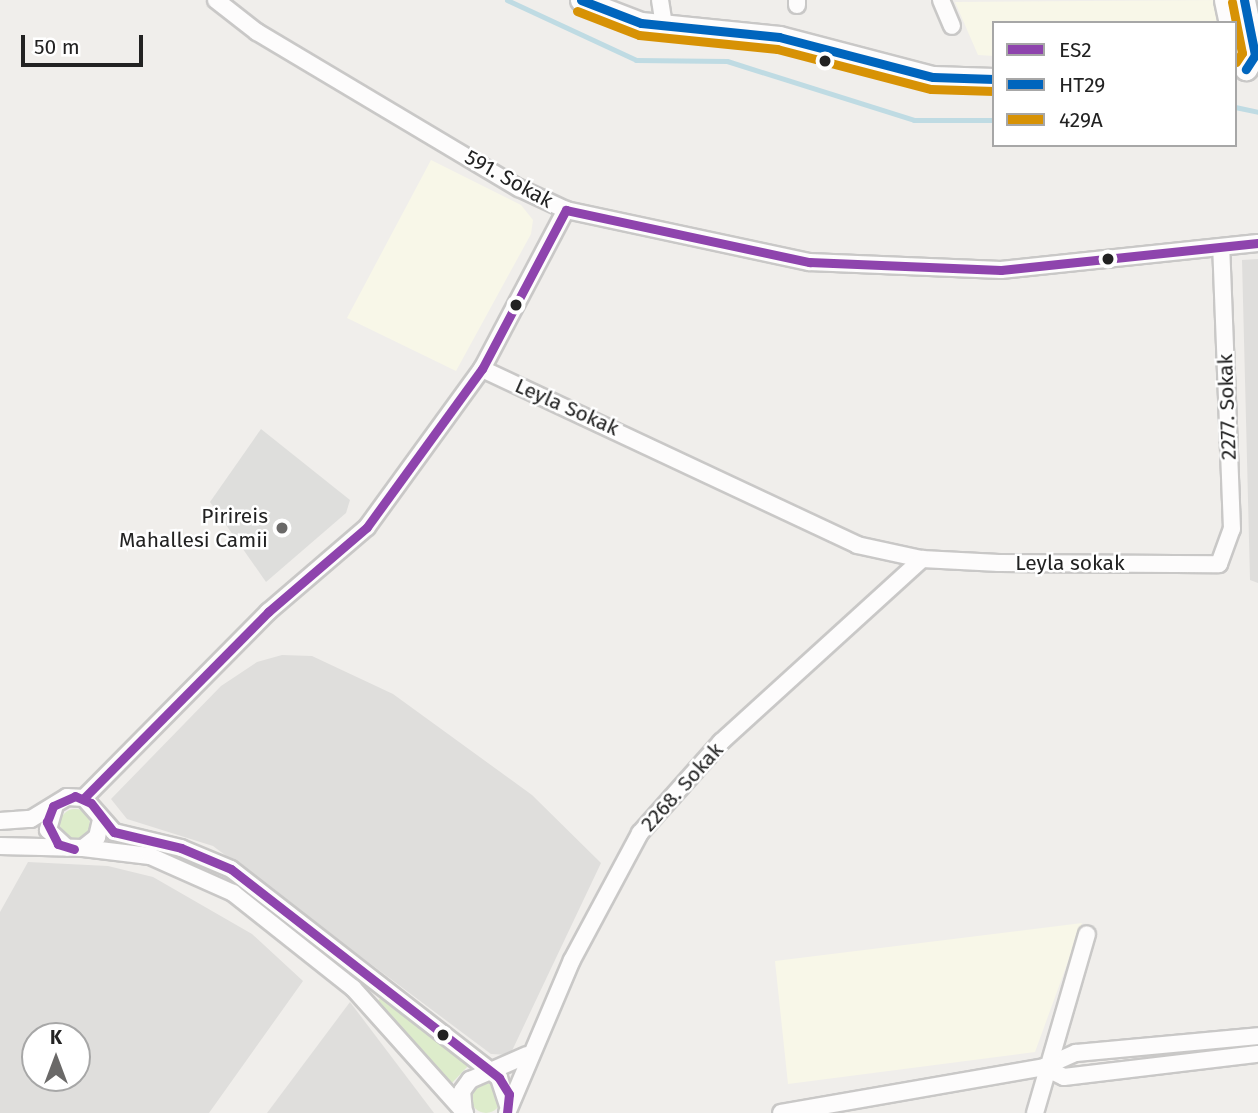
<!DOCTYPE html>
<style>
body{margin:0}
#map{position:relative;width:1258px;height:1113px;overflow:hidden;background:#f0eeeb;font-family:"Fira Sans",sans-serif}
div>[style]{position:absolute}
.residential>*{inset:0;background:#dfdedc}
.education>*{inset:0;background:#f8f7e8}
.religious>*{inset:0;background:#dededc}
.grass>*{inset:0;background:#ddeccb}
.round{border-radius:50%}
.stream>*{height:5px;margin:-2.5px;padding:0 2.5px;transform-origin:2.5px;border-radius:2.5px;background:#bfdbe3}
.roads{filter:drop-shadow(2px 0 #c9c8c7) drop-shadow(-2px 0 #c9c8c7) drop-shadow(0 2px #c9c8c7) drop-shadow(0 -2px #c9c8c7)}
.minor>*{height:16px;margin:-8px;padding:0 8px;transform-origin:8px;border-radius:8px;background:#fdfcfc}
.tertiary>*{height:21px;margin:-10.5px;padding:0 10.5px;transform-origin:10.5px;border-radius:10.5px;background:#fdfcfc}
.bus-1>*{height:9px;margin:-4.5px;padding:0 4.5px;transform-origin:4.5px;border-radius:4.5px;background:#8e44ad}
.bus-2>*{height:9px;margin:-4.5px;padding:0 4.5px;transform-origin:4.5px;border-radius:4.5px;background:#0065bd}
.bus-3>*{height:9px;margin:-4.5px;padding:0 4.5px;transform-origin:4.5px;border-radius:4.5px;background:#d79205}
.dots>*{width:19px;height:19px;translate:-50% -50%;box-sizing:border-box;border:4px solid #fff;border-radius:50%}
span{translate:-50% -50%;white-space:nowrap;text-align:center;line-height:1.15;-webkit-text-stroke:5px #fff;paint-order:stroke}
.street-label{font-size:21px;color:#222}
.poi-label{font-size:21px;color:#222}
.right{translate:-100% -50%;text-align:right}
.legend{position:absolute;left:992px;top:21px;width:245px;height:126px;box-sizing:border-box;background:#fff;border:2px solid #a7a7a7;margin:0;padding:9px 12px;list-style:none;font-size:21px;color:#222}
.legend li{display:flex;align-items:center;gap:14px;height:35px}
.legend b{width:35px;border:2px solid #a7a7a7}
.north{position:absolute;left:21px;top:1022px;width:70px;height:70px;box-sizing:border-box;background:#fff;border:2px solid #a7a7a7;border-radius:50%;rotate:0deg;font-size:19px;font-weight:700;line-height:28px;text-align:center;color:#222}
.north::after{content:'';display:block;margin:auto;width:24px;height:32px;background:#6a6968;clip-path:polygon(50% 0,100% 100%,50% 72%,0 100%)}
.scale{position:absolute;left:21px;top:35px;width:122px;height:32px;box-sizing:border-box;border:4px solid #222;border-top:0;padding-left:9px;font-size:21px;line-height:24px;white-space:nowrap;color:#222;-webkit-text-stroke:5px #fff;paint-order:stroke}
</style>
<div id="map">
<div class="residential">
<div style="clip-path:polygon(1258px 259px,1258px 583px,1250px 580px,1242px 260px)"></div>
<div style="clip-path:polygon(282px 655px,312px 656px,393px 694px,532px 795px,601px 863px,510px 1055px,491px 1054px,213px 846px,127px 819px,111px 799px,221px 686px,257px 662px)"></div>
<div style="clip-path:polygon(evenodd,28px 862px,108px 866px,153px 877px,252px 934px,303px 981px,209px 1113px,0 1113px,0 912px,28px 862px,77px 1036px,77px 1078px,35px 1078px,35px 1036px,77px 1036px)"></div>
<div style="clip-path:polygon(350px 1002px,434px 1113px,267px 1113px)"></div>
</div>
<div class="education">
<div style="clip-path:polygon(1225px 0,1230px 23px,994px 23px,994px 56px,978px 55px,955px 2px)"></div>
<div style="clip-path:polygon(431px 160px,521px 205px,533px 220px,531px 234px,456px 371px,347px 318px)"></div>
<div style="clip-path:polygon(1082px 923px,1035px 1052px,788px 1084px,775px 961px)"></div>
</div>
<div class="religious">
<div style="clip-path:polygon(261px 429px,350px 500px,346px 513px,266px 582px,210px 502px)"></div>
</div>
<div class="grass">
<div class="round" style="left:60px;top:809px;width:30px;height:30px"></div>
<div style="clip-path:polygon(381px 997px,468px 1066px,451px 1084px,377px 1002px)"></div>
<div class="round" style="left:471px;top:1083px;width:30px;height:30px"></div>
</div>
<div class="stream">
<div style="left:507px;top:0;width:142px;rotate:24.9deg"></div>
<div style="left:636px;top:60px;width:91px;rotate:0.6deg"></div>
<div style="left:727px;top:61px;width:196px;rotate:17.5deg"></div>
<div style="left:914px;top:120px;width:80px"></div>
<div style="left:1235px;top:107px;width:24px;rotate:12deg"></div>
</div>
<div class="roads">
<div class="minor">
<div style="left:216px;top:0;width:52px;rotate:38deg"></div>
<div style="left:257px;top:32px;width:305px;rotate:30.8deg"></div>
<div style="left:519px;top:188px;width:52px;rotate:25.1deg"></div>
<div style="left:566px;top:210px;width:249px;rotate:12.1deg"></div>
<div style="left:809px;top:262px;width:192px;rotate:2.4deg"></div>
<div style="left:1001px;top:270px;width:258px;rotate:-6deg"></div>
<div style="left:660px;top:0;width:25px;rotate:81deg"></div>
<div style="left:797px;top:0;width:5px;rotate:90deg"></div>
<div style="left:941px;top:0;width:28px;rotate:67deg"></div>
<div style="left:482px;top:369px;width:414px;rotate:25.1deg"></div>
<div style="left:857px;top:545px;width:66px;rotate:12.2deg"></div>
<div style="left:922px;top:559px;width:77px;rotate:3deg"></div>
<div style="left:999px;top:563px;width:220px;rotate:0.3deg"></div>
<div style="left:1219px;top:564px;width:37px;rotate:-70deg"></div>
<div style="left:1232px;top:529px;width:281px;rotate:-92.2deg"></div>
<div style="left:84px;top:798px;width:262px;rotate:-45.3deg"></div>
<div style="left:268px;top:612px;width:130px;rotate:-40.6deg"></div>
<div style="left:367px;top:527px;width:195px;rotate:-54deg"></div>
<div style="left:482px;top:369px;width:180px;rotate:-62.2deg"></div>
<div style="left:55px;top:805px;width:26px;rotate:106deg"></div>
<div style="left:48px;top:830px;width:26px;rotate:43deg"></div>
<div style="left:0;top:821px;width:31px;rotate:-4deg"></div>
<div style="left:31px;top:819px;width:42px;rotate:-31.4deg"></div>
<div style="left:67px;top:797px;width:17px;rotate:3deg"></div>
<div style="left:84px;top:798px;width:45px;rotate:48.6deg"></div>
<div style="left:114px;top:832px;width:69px;rotate:13.4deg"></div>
<div style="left:181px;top:848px;width:54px;rotate:22.8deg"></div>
<div style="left:231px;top:869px;width:340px;rotate:37.9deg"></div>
<div style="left:499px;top:1078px;width:28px;rotate:72deg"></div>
<div style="left:0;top:846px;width:83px;rotate:1.4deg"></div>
<div style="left:83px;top:848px;width:18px;rotate:-38deg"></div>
<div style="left:97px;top:837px;width:18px;rotate:-77deg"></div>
<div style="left:83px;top:848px;width:67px;rotate:6.8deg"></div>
<div style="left:150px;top:856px;width:91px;rotate:24deg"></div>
<div style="left:233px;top:893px;width:153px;rotate:38.4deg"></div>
<div style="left:353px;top:988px;width:168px;rotate:48.1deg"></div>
<div style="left:1044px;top:1067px;width:22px;rotate:27deg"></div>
<div style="left:1064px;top:1077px;width:195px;rotate:-6.8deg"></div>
<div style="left:464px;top:1113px;width:22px;rotate:-95deg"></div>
<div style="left:462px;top:1091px;width:14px;rotate:-54deg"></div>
<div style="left:470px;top:1080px;width:62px;rotate:-23.7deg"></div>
<div style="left:507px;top:1113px;width:166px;rotate:-67deg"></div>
<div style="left:572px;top:960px;width:144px;rotate:-61.8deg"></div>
<div style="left:640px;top:833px;width:122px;rotate:-48.3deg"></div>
<div style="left:721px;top:742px;width:272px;rotate:-42.3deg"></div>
<div style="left:781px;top:1113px;width:267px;rotate:-9.9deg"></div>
<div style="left:1044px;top:1067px;width:35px;rotate:-24deg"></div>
<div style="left:1076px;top:1053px;width:183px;rotate:-5.3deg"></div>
<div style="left:1035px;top:1113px;width:186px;rotate:-73.8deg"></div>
</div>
<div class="tertiary">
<div style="left:581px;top:0;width:64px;rotate:21deg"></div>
<div style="left:641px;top:23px;width:139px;rotate:5.8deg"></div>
<div style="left:779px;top:37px;width:159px;rotate:14.6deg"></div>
<div style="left:933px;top:77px;width:61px;rotate:1.9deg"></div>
<div style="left:1225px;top:0;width:24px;rotate:78deg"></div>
<div style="left:1244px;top:0;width:56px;rotate:78.7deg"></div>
<div style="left:1255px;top:55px;width:17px;rotate:123deg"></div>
<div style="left:1235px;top:49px;width:23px;rotate:61deg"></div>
</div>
</div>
<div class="bus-1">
<div style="left:566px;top:210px;width:249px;rotate:12.1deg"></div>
<div style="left:809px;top:262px;width:192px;rotate:2.4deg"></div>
<div style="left:1001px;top:270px;width:258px;rotate:-6deg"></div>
<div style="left:84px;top:798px;width:262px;rotate:-45.3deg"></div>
<div style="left:268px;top:612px;width:130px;rotate:-40.6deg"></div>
<div style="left:367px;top:527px;width:195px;rotate:-54deg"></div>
<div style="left:482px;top:369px;width:180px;rotate:-62.2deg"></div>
<div style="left:74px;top:849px;width:17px;rotate:-163deg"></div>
<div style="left:58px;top:844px;width:25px;rotate:-117deg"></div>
<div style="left:47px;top:822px;width:17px;rotate:-69deg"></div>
<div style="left:53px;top:806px;width:24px;rotate:-24deg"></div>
<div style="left:75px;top:796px;width:17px;rotate:24deg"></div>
<div style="left:91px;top:803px;width:37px;rotate:52deg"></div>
<div style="left:114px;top:832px;width:69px;rotate:13.4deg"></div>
<div style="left:181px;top:848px;width:54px;rotate:22.8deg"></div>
<div style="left:231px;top:869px;width:340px;rotate:37.9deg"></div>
<div style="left:499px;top:1078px;width:19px;rotate:58deg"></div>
<div style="left:509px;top:1094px;width:19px;rotate:96deg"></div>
</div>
<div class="bus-2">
<div style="left:581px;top:0;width:64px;rotate:21deg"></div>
<div style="left:641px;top:23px;width:139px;rotate:5.8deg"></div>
<div style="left:779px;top:37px;width:159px;rotate:14.6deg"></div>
<div style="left:933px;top:77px;width:61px;rotate:1.9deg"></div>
<div style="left:1244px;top:0;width:56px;rotate:78.7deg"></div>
<div style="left:1255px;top:55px;width:17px;rotate:123deg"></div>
</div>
<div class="bus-3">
<div style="left:1232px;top:2px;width:52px;rotate:78.9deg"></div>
<div style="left:1242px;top:53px;width:11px;rotate:124deg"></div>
<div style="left:577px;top:11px;width:66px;rotate:21.2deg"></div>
<div style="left:639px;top:35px;width:139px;rotate:5.8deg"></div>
<div style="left:777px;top:49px;width:159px;rotate:14.6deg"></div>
<div style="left:931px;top:89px;width:63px;rotate:1.8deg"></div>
</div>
<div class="dots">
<div style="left:825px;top:61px;background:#222"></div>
<div style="left:1108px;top:259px;background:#222"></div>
<div style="left:516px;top:305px;background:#222"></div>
<div style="left:282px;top:528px;background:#6a6968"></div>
<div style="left:443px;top:1035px;background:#222"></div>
</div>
<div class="street-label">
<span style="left:509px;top:179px;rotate:29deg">591. Sokak</span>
<span style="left:567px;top:407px;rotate:24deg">Leyla Sokak</span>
<span style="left:1227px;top:407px;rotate:-92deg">2277. Sokak</span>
<span style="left:1070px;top:563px">Leyla sokak</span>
<span style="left:682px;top:787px;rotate:-48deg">2268. Sokak</span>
</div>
<div class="poi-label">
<span class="right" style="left:268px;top:528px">Pirireis<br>Mahallesi Camii</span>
</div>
<ul class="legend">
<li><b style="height:9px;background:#8e44ad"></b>ES2</li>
<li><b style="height:9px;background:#0065bd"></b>HT29</li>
<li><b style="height:9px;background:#d79205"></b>429A</li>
</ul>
<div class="north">K</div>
<div class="scale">50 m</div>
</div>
